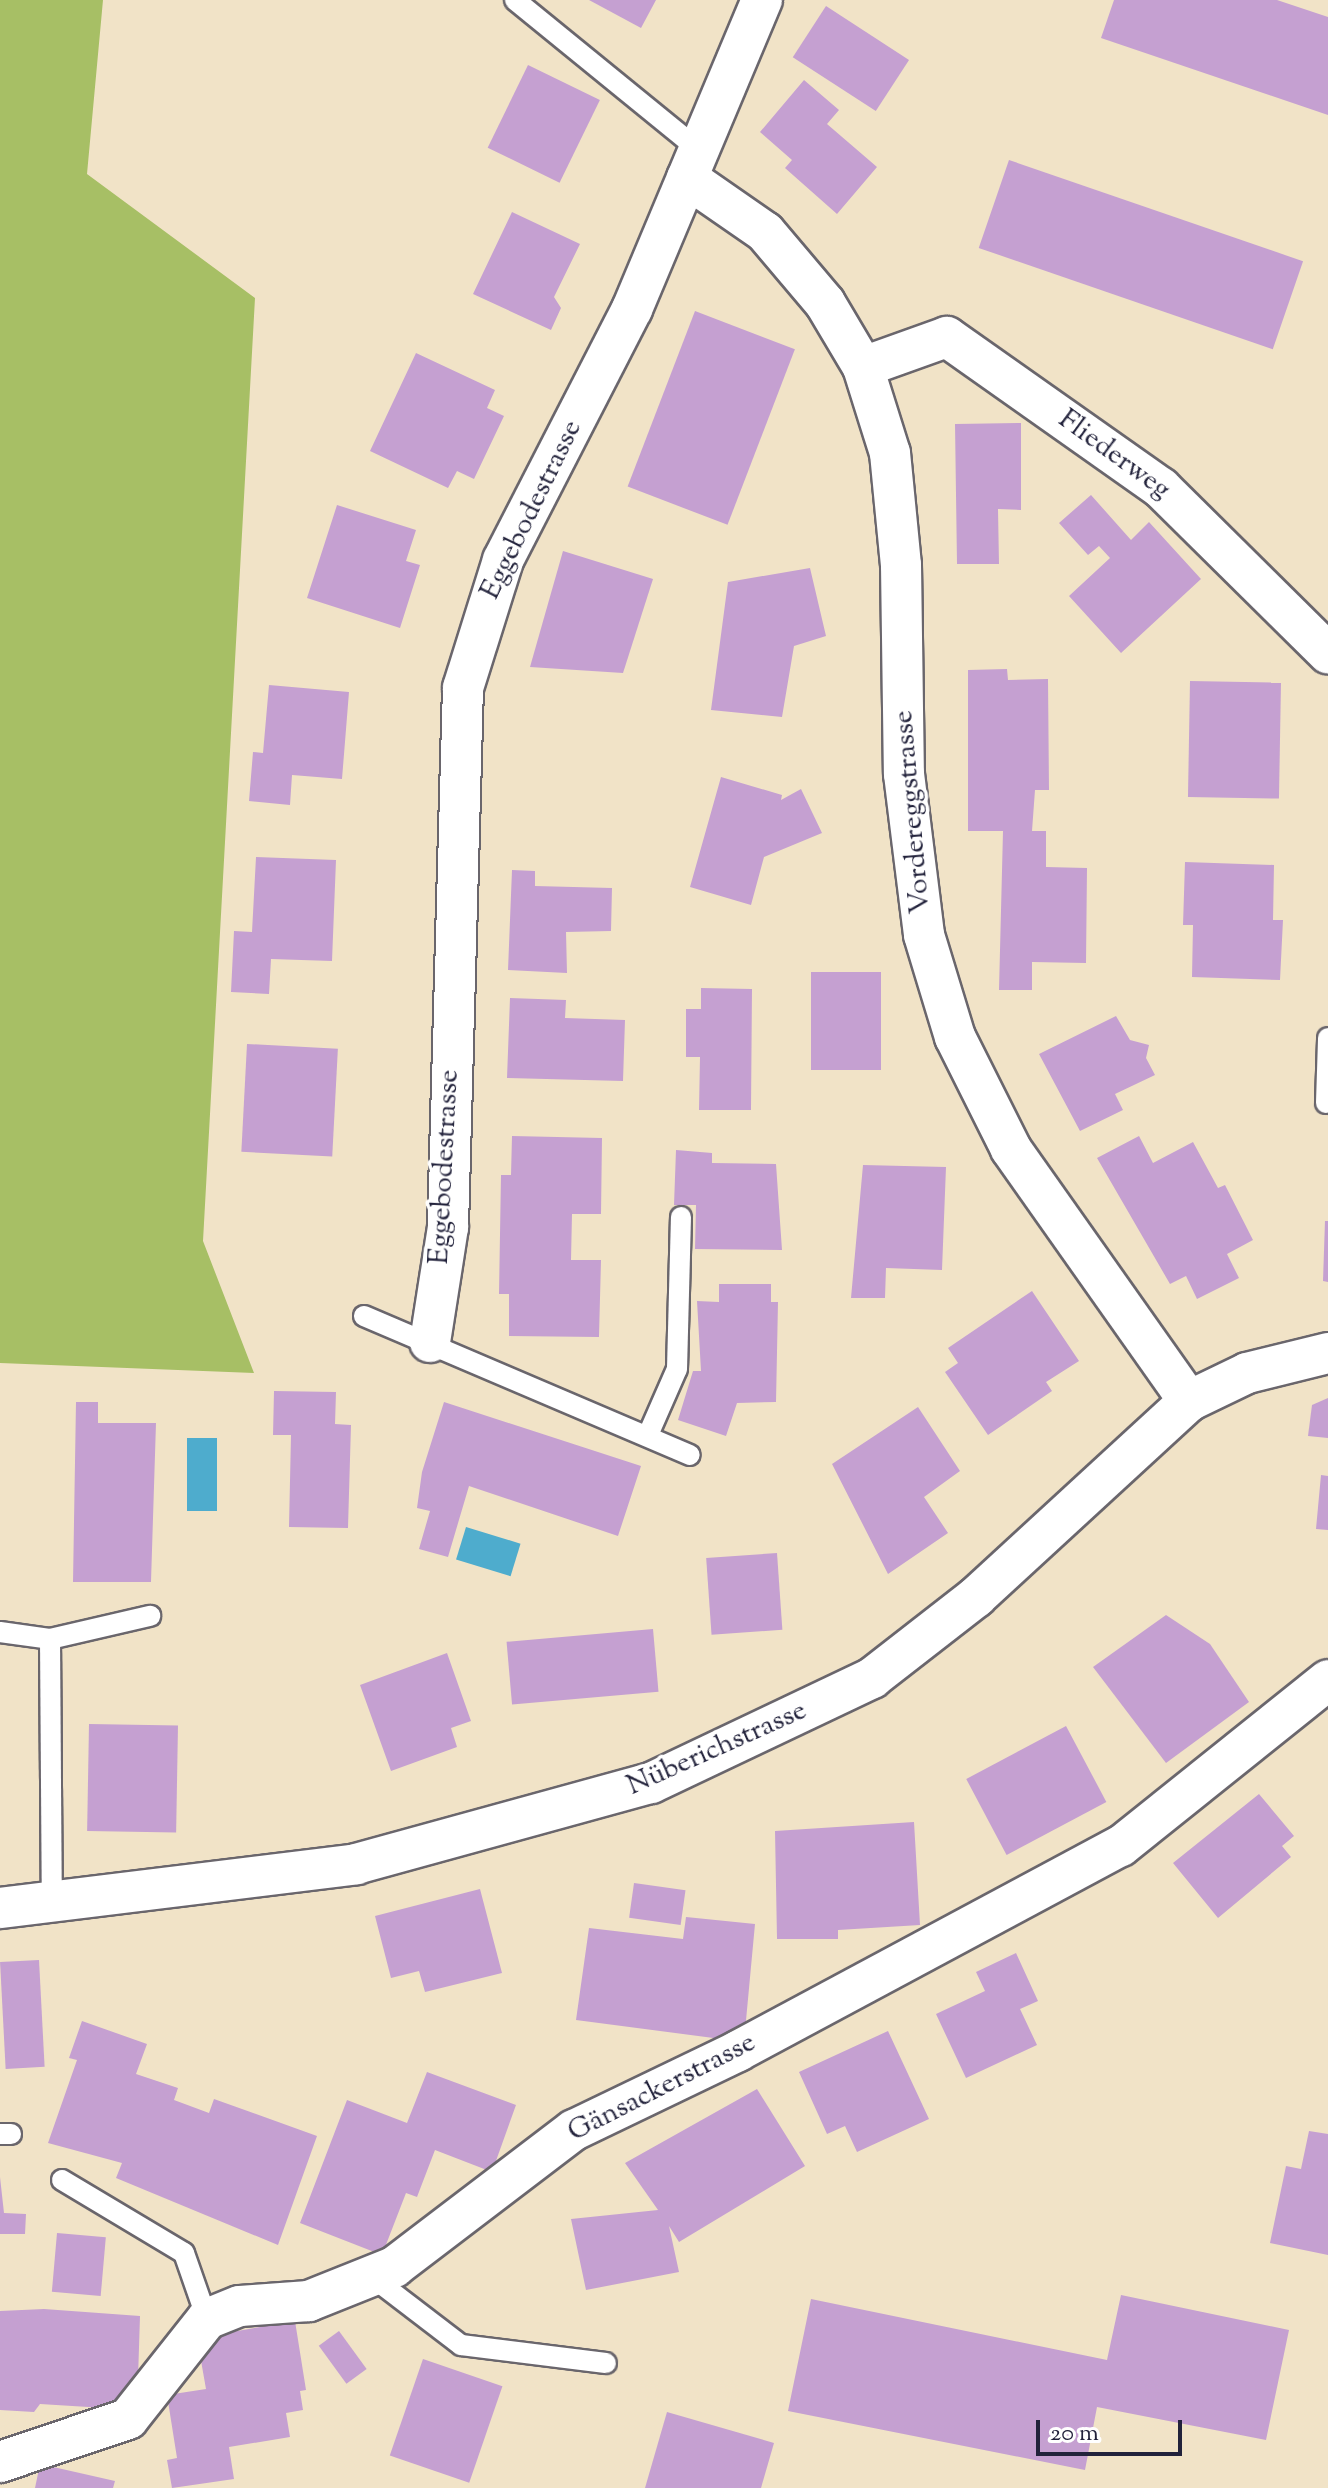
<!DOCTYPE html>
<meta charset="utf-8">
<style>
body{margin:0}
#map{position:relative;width:1328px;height:2488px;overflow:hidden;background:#f1e3c7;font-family:"Sorts Mill Goudy",serif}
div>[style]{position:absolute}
.green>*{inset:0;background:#a7bf65}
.water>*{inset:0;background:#4eaccd;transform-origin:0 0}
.building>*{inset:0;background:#c5a0d1;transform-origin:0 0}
.roads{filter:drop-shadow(2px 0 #6a666c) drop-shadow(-2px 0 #6a666c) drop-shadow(0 2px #6a666c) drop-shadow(0 -2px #6a666c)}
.service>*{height:20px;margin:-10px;padding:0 10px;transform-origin:10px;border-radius:10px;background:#fff}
.minor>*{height:40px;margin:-20px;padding:0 20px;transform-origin:20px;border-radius:20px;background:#fff}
span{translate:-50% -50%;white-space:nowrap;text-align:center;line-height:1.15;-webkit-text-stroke:7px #fff;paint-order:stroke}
.street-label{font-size:28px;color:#22223b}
.scale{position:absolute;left:1036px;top:2420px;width:146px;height:36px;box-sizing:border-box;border:4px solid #22223b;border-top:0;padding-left:10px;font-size:24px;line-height:28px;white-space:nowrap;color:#22223b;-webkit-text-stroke:6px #fff;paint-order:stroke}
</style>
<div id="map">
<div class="green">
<div style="clip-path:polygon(0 0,103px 0,87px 174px,255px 298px,203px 1241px,254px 1373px,0 1363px)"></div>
</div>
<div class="water">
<div style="left:187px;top:1438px;width:30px;height:73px"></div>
<div style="left:466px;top:1527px;width:57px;height:34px;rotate:17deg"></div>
</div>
<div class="building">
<div style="clip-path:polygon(589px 0,656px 0,641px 28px)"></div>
<div style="clip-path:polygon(1114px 0,1277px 0,1328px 17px,1328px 115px,1101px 38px)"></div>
<div style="left:826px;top:6px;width:99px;height:61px;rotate:33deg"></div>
<div style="left:528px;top:65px;width:80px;height:92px;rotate:26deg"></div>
<div style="clip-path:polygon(804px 80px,839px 110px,827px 124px,877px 167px,837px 214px,785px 168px,792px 160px,760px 132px)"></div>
<div style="left:1009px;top:160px;width:311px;height:93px;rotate:19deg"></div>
<div style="clip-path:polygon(512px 212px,580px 244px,554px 297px,561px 308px,551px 330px,473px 294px)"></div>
<div style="left:695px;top:311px;width:107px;height:188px;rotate:21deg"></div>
<div style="clip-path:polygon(416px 353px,495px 390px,487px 408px,504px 416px,474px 479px,457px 471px,448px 488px,370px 451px)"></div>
<div style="clip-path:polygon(1021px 423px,1021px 510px,998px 509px,999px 564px,957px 564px,955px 424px)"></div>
<div style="clip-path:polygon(1091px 495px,1131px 540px,1149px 522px,1201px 579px,1121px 653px,1069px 596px,1110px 558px,1099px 546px,1088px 555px,1059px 523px)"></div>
<div style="clip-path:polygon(337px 505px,416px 530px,406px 561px,420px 565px,400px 628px,307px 598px)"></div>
<div style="clip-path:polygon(563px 551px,653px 579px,623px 673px,530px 667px)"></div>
<div style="clip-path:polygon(810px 568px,826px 636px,794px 646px,782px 717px,711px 710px,728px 582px)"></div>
<div style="clip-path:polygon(1007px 669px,1008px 680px,1048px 679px,1049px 790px,1035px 790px,1032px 831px,1046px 831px,1046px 867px,1087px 868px,1086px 963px,1032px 962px,1032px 990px,999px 990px,1003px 831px,968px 831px,968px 670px)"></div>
<div style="left:1190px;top:681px;width:91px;height:116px;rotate:1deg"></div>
<div style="clip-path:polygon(269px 685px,349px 692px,342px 779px,292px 775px,290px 805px,249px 801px,253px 752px,263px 753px)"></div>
<div style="clip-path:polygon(721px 777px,782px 795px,781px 800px,801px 789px,822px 833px,764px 857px,751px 905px,690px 887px)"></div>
<div style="clip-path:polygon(256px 857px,336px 860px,332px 961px,271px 959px,269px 994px,231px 992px,234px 931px,252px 932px)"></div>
<div style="clip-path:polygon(1185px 862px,1274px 865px,1273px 920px,1283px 920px,1280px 980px,1192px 977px,1193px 925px,1183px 925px)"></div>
<div style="clip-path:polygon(512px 870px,535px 871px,535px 886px,612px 888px,611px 931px,566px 932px,567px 973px,508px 970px)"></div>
<div style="left:811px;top:972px;width:70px;height:98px"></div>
<div style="clip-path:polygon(701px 988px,752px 989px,751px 1110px,699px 1110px,700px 1057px,686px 1057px,686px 1009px,701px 1009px)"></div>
<div style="clip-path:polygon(510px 998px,566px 1000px,565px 1018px,625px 1020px,623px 1081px,507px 1078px)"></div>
<div style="clip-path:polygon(1116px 1016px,1130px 1040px,1149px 1045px,1146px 1058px,1155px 1075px,1115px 1094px,1123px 1110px,1080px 1131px,1039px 1054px)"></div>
<div style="left:247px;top:1044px;width:91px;height:108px;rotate:3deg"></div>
<div style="clip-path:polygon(512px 1136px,602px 1138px,601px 1214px,572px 1214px,571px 1260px,601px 1260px,599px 1337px,509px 1336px,509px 1294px,499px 1294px,501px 1175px,511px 1175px)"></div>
<div style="clip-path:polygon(1139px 1136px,1153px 1163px,1193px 1142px,1218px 1188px,1225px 1185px,1253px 1240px,1227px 1254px,1239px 1278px,1197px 1299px,1186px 1276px,1170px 1284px,1097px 1158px)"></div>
<div style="clip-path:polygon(676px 1150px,712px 1153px,712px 1163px,776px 1164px,782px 1250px,695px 1249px,696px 1205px,674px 1205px)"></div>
<div style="clip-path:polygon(863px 1165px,946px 1167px,942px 1270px,886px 1268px,885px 1298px,851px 1298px)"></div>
<div style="clip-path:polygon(1328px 1221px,1328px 1282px,1323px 1281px,1325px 1221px)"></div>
<div style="clip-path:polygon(719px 1284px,771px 1284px,771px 1302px,778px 1302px,776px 1402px,737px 1403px,726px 1436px,678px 1420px,693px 1371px,701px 1371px,697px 1301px,719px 1302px)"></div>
<div style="clip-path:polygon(1032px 1291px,1079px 1361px,1046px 1382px,1052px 1391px,988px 1435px,945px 1372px,958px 1363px,948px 1348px)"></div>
<div style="clip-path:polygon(274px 1391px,336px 1392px,335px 1424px,351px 1425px,348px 1528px,289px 1527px,291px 1435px,273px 1435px)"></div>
<div style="clip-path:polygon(1328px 1398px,1328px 1438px,1308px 1436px,1312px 1405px)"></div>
<div style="clip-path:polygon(76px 1402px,98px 1402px,98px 1423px,156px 1423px,151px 1582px,73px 1582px)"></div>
<div style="clip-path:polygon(444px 1402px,641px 1466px,618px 1536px,469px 1486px,448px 1557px,419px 1549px,430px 1511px,417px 1508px,422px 1472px)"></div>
<div style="clip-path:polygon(918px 1407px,960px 1471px,924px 1497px,948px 1533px,888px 1574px,832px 1464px)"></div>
<div style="clip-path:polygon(1321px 1475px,1328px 1476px,1328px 1530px,1316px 1529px)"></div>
<div style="left:777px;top:1553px;width:77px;height:71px;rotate:86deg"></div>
<div style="clip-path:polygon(1166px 1615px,1210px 1644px,1249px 1702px,1166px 1763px,1093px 1667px)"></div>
<div style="left:653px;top:1629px;width:63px;height:147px;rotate:85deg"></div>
<div style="clip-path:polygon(447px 1653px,471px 1721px,451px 1728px,457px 1747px,391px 1771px,360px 1685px)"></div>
<div style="left:89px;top:1724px;width:89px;height:107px;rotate:1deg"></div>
<div style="left:1066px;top:1726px;width:86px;height:113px;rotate:62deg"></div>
<div style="clip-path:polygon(1259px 1794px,1294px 1836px,1282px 1846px,1291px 1857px,1218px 1918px,1173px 1863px)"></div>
<div style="clip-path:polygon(914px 1822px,920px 1925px,838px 1930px,838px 1939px,777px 1939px,775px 1831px)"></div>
<div style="left:634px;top:1883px;width:52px;height:35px;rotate:8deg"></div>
<div style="clip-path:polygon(480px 1889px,502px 1973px,425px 1992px,419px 1971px,391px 1978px,375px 1916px)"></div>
<div style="clip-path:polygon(686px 1917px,755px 1924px,744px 2042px,576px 2020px,589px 1928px,683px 1939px)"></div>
<div style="clip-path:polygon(1016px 1953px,1038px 2001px,1020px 2009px,1037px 2045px,966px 2078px,936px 2014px,985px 1991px,976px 1972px)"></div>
<div style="left:39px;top:1960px;width:107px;height:39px;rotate:87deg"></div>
<div style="clip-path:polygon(82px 2021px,147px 2044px,136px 2074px,178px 2088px,174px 2100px,209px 2113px,214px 2099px,317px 2136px,278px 2245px,116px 2178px,122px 2163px,48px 2143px,77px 2060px,69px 2058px)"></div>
<div style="clip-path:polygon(888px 2031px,929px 2119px,857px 2152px,845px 2126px,827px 2134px,799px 2072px)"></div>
<div style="clip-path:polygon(427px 2072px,516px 2105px,492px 2172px,435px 2150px,417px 2197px,406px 2193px,382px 2255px,300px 2223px,347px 2100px,407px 2123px)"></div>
<div style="clip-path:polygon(757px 2089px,805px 2166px,679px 2242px,669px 2226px,679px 2272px,586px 2290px,571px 2219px,658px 2210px,625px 2163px)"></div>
<div style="clip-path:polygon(1309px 2131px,1328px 2134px,1328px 2255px,1270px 2243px,1286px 2166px,1301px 2169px)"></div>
<div style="clip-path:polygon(0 2177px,4px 2213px,26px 2214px,25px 2234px,0 2234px)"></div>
<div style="left:57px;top:2233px;width:49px;height:59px;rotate:5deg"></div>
<div style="clip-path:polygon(1121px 2295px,1289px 2330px,1266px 2440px,1097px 2407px,1085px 2470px,788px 2411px,811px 2299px,1107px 2360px)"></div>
<div style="clip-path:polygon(44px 2309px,140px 2316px,137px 2410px,40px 2404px,34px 2412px,0 2410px,0 2311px)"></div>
<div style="clip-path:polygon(295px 2321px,306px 2390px,300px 2391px,303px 2410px,286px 2413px,290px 2437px,229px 2447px,234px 2479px,172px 2488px,167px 2460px,177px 2458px,167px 2395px,206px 2389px,197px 2338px)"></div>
<div style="left:339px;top:2331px;width:47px;height:25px;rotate:54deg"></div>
<div style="left:423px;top:2359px;width:84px;height:102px;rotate:19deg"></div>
<div style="clip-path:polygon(667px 2412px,774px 2443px,761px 2488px,645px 2488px)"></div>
<div style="clip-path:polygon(40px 2464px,115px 2481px,113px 2488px,35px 2488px)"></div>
</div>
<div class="roads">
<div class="service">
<div style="left:515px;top:0;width:237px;rotate:39.2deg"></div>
<div style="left:1326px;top:1103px;width:65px;rotate:-88.2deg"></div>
<div style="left:364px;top:1316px;width:354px;rotate:23.1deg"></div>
<div style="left:648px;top:1435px;width:72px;rotate:-66.3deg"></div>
<div style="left:677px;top:1369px;width:152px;rotate:-88.5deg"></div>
<div style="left:0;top:1632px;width:50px;rotate:8deg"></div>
<div style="left:50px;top:1639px;width:103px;rotate:-13deg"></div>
<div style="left:50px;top:1639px;width:264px;rotate:89.6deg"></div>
<div style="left:0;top:2134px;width:11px"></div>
<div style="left:62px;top:2180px;width:142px;rotate:30.9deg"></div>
<div style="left:184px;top:2253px;width:70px;rotate:70.8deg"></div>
<div style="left:372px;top:2277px;width:112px;rotate:37.4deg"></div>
<div style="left:461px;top:2345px;width:146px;rotate:7.1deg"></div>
</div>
<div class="minor">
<div style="left:687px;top:178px;width:95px;rotate:34.7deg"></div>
<div style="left:765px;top:232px;width:93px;rotate:49.8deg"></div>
<div style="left:825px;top:303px;width:74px;rotate:59.3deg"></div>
<div style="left:863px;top:367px;width:90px;rotate:72.6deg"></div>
<div style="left:890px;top:453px;width:113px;rotate:84.4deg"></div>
<div style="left:901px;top:565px;width:209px;rotate:89.2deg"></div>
<div style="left:904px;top:774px;width:162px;rotate:82.9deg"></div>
<div style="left:924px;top:935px;width:107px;rotate:73.1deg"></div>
<div style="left:955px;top:1037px;width:125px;rotate:63.4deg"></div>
<div style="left:1011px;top:1149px;width:309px;rotate:54.8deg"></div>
<div style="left:863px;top:367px;width:89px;rotate:-19.7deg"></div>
<div style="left:947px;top:337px;width:262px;rotate:35.2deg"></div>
<div style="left:1161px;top:488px;width:235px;rotate:44.7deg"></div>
<div style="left:430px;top:1342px;width:116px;rotate:-81.1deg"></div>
<div style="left:448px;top:1227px;width:539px;rotate:-88.41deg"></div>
<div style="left:463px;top:688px;width:134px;rotate:-72.6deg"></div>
<div style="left:503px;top:560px;width:282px;rotate:-62.8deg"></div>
<div style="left:632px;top:309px;width:335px;rotate:-67.2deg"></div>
<div style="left:0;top:1908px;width:359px;rotate:-7deg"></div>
<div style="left:356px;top:1864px;width:306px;rotate:-15.4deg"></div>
<div style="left:651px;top:1783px;width:245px;rotate:-25.4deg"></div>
<div style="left:872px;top:1678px;width:132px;rotate:-37.9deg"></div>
<div style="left:976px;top:1597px;width:289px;rotate:-42.6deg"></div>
<div style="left:1189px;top:1401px;width:64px;rotate:-25.8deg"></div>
<div style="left:1247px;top:1373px;width:83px;rotate:-13.9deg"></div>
<div style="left:0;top:2462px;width:135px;rotate:-18.6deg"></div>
<div style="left:128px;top:2419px;width:127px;rotate:-51.7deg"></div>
<div style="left:207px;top:2319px;width:35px;rotate:-22deg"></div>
<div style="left:240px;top:2306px;width:69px;rotate:-4.1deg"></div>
<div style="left:309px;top:2301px;width:92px;rotate:-21.8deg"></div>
<div style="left:394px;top:2267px;width:226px;rotate:-37.3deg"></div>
<div style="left:574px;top:2130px;width:182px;rotate:-25.7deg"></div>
<div style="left:738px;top:2051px;width:434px;rotate:-28.2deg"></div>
<div style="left:1121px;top:1846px;width:265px;rotate:-38.7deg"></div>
</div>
</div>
<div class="street-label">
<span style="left:1114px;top:455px;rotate:36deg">Fliederweg</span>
<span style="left:532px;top:510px;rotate:-64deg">Eggebodestrasse</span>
<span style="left:913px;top:812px;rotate:-95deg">Vordereggstrasse</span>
<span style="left:445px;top:1167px;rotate:-87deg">Eggebodestrasse</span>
<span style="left:717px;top:1749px;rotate:-24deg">Nüberichstrasse</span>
<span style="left:662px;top:2088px;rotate:-27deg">Gänsackerstrasse</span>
</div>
<div class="scale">20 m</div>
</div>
